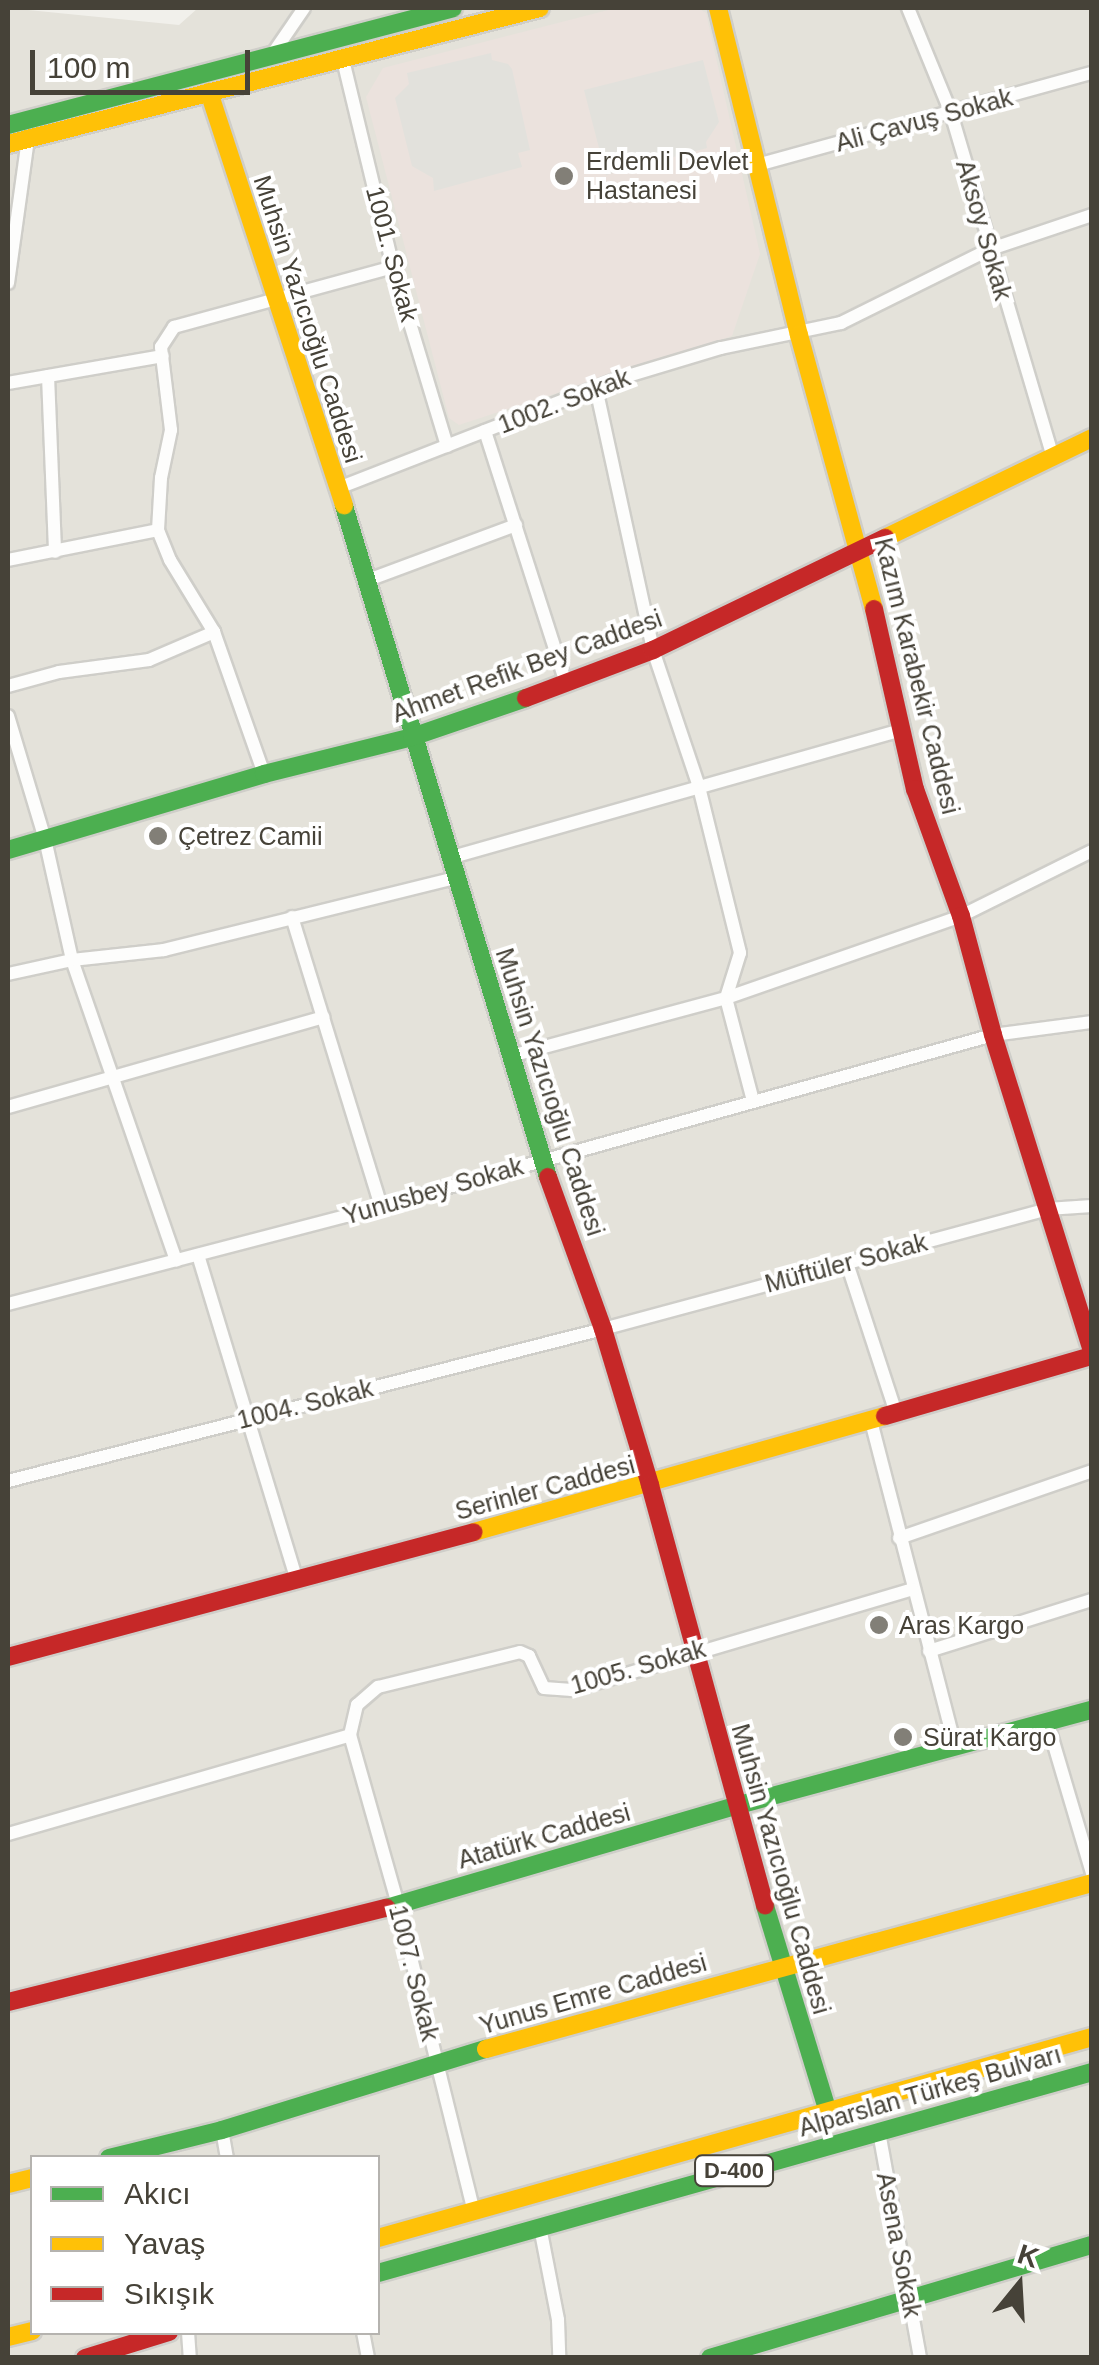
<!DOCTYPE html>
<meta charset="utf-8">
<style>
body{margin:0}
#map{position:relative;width:1099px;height:2365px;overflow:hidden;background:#f1f0eb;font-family:Helvetica,sans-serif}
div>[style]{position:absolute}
.residential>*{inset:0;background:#e4e2da}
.medical>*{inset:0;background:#ebe2dd}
.parking>*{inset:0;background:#e2e1dc}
.roads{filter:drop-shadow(2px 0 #cfcec9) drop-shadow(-2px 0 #cfcec9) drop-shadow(0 2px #cfcec9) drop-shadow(0 -2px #cfcec9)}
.street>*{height:12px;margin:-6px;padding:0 6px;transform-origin:6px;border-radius:6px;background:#fdfdfc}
.fast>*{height:18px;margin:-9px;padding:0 9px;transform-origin:9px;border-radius:9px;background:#4caf50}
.slow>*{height:18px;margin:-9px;padding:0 9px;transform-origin:9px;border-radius:9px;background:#ffc107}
.jam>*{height:18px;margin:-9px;padding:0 9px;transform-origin:9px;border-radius:9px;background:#c62828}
.dots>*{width:28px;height:28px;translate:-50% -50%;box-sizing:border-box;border:5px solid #fff;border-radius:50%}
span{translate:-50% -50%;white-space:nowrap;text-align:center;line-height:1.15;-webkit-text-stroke:8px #fff;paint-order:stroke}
.shield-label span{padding:2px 8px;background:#fff;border:2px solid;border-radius:8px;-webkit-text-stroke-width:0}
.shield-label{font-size:22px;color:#464238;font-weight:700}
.street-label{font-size:25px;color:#464238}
.poi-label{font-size:25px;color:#464238}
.left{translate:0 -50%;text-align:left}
.frame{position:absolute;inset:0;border:10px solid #464238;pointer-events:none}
.legend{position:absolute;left:30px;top:2155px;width:350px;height:180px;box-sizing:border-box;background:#fff;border:2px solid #b5b3af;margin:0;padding:12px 18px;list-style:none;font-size:30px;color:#464238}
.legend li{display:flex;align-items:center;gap:20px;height:50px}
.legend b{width:50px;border:2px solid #b5b3af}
.north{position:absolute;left:969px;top:2235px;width:100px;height:100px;-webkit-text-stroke:8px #fff;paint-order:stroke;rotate:18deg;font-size:28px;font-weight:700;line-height:40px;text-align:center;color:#464238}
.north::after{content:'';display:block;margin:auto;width:35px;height:45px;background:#464238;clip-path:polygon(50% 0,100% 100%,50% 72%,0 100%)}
.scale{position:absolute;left:30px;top:50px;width:220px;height:45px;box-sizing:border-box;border:5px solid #464238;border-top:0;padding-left:12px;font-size:30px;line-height:35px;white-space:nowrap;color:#464238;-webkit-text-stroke:8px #fff;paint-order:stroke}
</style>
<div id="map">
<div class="residential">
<div style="clip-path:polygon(evenodd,8px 8px,179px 25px,198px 8px,1091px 8px,1091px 2357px,8px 2358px,8px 8px,32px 2158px,378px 2158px,378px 2332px,32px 2332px,32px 2158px)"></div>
</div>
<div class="medical">
<div style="clip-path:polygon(616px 8px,698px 8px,706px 13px,760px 254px,732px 336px,459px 425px,449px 418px,366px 97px,383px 68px)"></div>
</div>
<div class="parking">
<div style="clip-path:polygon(491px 53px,492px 60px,508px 64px,512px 69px,530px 150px,518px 153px,522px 167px,434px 191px,433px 178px,412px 166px,395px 98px,409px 84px,407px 73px)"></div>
<div style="clip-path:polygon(703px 60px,719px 122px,706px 142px,707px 148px,606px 175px,584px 90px)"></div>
</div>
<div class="roads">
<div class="street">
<div style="left:908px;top:8px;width:113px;rotate:67.7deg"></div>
<div style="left:951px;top:113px;width:356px;rotate:73.5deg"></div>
<div style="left:274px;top:52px;width:53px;rotate:-55.7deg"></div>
<div style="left:343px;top:60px;width:213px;rotate:76.4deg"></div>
<div style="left:393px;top:267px;width:187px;rotate:73.2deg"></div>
<div style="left:757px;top:165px;width:347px;rotate:-15.4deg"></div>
<div style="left:8px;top:283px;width:145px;rotate:-82.1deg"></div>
<div style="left:48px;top:376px;width:176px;rotate:87.7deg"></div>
<div style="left:8px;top:383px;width:157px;rotate:-9.9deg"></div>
<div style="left:596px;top:388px;width:268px;rotate:77.7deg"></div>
<div style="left:653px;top:650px;width:145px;rotate:71.4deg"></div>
<div style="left:699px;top:787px;width:171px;rotate:76.1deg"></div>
<div style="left:740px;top:953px;width:47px;rotate:107.3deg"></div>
<div style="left:726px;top:998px;width:106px;rotate:75.3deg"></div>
<div style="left:485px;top:431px;width:266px;rotate:72.2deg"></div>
<div style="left:336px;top:489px;width:306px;rotate:-21.3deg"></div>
<div style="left:621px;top:378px;width:104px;rotate:-16.7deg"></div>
<div style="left:721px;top:348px;width:123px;rotate:-11.8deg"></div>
<div style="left:841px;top:323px;width:164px;rotate:-26.4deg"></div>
<div style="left:988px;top:250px;width:110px;rotate:-18.6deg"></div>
<div style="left:8px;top:560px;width:153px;rotate:-11.3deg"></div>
<div style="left:368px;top:580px;width:158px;rotate:-20.4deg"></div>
<div style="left:8px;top:686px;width:53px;rotate:-15.4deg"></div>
<div style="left:59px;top:672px;width:91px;rotate:-7.6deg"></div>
<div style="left:149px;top:660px;width:71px;rotate:-23.3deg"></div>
<div style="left:8px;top:716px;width:128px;rotate:73.3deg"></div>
<div style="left:45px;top:839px;width:124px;rotate:77.4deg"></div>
<div style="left:72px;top:960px;width:318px;rotate:70.9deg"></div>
<div style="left:264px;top:774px;width:151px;rotate:-109.4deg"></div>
<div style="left:214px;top:632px;width:84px;rotate:-121.4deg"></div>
<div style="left:170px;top:560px;width:32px;rotate:-112deg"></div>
<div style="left:158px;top:530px;width:52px;rotate:-86.7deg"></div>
<div style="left:161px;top:478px;width:49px;rotate:-78.2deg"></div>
<div style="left:171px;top:430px;width:84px;rotate:-96.9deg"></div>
<div style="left:161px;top:347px;width:24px;rotate:-57deg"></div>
<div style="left:174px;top:327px;width:227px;rotate:-15.3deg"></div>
<div style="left:449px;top:858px;width:470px;rotate:-15.8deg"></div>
<div style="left:292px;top:917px;width:302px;rotate:72.9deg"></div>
<div style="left:8px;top:974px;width:66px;rotate:-12.3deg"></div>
<div style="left:72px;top:960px;width:93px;rotate:-6.2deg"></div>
<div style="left:164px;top:950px;width:300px;rotate:-13.9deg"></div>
<div style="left:511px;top:1056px;width:223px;rotate:-15.1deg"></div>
<div style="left:726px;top:998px;width:249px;rotate:-19.2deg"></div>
<div style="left:961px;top:916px;width:146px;rotate:-26.4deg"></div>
<div style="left:8px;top:1107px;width:328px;rotate:-15.9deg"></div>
<div style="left:198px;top:1255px;width:340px;rotate:73.1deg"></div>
<div style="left:847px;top:1263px;width:158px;rotate:71.9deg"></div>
<div style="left:8px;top:1304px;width:348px;rotate:-14.6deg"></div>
<div style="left:345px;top:1216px;width:673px;rotate:-15.61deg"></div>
<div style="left:993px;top:1035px;width:100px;rotate:-7.5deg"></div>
<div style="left:871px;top:1421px;width:335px;rotate:75.5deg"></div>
<div style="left:8px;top:1481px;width:614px;rotate:-14.33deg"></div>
<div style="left:603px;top:1329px;width:460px;rotate:-15.1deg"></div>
<div style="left:1047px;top:1209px;width:45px;rotate:-3.8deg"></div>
<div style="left:899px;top:1538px;width:204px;rotate:-19.1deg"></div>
<div style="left:929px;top:1651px;width:171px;rotate:-17.4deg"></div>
<div style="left:1047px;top:1721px;width:159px;rotate:73.5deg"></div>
<div style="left:350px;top:1735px;width:177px;rotate:74.2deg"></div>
<div style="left:398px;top:1905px;width:316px;rotate:76.1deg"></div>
<div style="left:8px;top:1834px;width:356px;rotate:-16.1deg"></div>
<div style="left:350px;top:1735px;width:31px;rotate:-77deg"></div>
<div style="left:357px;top:1705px;width:28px;rotate:-41deg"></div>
<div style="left:378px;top:1687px;width:146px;rotate:-13.8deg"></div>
<div style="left:520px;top:1652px;width:10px;rotate:24deg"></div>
<div style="left:529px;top:1656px;width:35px;rotate:65deg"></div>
<div style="left:544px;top:1688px;width:28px;rotate:4deg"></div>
<div style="left:572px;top:1690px;width:355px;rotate:-16.5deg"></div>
<div style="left:222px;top:2130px;width:28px;rotate:80deg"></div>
<div style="left:879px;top:2132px;width:230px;rotate:79.7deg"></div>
<div style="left:540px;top:2227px;width:95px;rotate:79deg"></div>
<div style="left:558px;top:2320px;width:38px;rotate:88deg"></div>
<div style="left:188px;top:2332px;width:26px;rotate:86deg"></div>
<div style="left:363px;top:2332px;width:26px;rotate:79deg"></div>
</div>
<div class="fast">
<div style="left:8px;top:125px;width:460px;rotate:-14.7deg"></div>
<div style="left:344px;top:506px;width:701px;rotate:73.09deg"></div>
<div style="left:8px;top:850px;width:267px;rotate:-16.5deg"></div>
<div style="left:264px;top:774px;width:153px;rotate:-14deg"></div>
<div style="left:412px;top:737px;width:120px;rotate:-18.9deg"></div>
<div style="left:765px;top:1906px;width:215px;rotate:73deg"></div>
<div style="left:386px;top:1908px;width:364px;rotate:-16.3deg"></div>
<div style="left:735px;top:1806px;width:370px;rotate:-15.1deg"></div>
<div style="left:109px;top:2158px;width:116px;rotate:-13.9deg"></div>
<div style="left:222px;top:2130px;width:276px;rotate:-17.1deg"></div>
<div style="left:378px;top:2273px;width:742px;rotate:-15.72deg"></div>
<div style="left:710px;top:2358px;width:398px;rotate:-16.5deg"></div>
</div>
<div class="slow">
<div style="left:718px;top:8px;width:337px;rotate:76.1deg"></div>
<div style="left:799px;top:335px;width:284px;rotate:74.7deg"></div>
<div style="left:209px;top:92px;width:435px;rotate:71.9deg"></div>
<div style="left:8px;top:144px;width:549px;rotate:-14.34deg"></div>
<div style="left:885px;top:538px;width:230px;rotate:-25.8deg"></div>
<div style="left:474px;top:1532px;width:427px;rotate:-15.8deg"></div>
<div style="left:486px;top:2049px;width:628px;rotate:-15.32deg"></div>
<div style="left:8px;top:2184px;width:25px;rotate:-14deg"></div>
<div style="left:378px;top:2238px;width:742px;rotate:-15.72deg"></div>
<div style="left:8px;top:2337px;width:25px;rotate:-14deg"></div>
</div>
<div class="jam">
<div style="left:874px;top:609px;width:185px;rotate:77.2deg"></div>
<div style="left:915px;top:789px;width:135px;rotate:70.1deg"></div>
<div style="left:961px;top:916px;width:123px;rotate:74.9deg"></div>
<div style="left:993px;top:1035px;width:330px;rotate:72.6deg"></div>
<div style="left:526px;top:698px;width:136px;rotate:-20.7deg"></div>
<div style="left:653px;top:650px;width:258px;rotate:-25.8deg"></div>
<div style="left:548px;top:1177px;width:162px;rotate:70.1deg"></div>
<div style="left:603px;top:1329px;width:163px;rotate:73.2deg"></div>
<div style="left:650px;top:1485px;width:436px;rotate:74.7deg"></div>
<div style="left:885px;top:1416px;width:216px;rotate:-16.2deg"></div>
<div style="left:8px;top:1657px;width:482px;rotate:-15deg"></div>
<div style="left:8px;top:2002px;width:390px;rotate:-14deg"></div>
<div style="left:85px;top:2358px;width:88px;rotate:-17.2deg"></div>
</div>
</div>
<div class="dots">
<div style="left:564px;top:176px;background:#827f77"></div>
<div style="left:158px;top:836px;background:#827f77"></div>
<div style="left:879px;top:1625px;background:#827f77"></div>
<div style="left:903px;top:1737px;background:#827f77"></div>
</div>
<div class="shield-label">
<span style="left:734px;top:2171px">D-400</span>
</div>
<div class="street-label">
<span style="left:924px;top:120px;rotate:-15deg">Ali Çavuş Sokak</span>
<span style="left:984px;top:230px;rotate:74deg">Aksoy Sokak</span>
<span style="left:392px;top:254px;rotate:75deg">1001. Sokak</span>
<span style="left:308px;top:319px;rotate:72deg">Muhsin Yazıcıoğlu Caddesi</span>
<span style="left:564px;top:401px;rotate:-21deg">1002. Sokak</span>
<span style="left:527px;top:666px;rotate:-20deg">Ahmet Refik Bey Caddesi</span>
<span style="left:917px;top:676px;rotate:76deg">Kazım Karabekir Caddesi</span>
<span style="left:550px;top:1092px;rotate:72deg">Muhsin Yazıcıoğlu Caddesi</span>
<span style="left:433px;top:1191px;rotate:-16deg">Yunusbey Sokak</span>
<span style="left:846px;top:1263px;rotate:-15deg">Müftüler Sokak</span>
<span style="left:305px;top:1404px;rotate:-14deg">1004. Sokak</span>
<span style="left:545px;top:1488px;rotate:-15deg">Serinler Caddesi</span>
<span style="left:638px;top:1667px;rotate:-16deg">1005. Sokak</span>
<span style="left:544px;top:1836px;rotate:-16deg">Atatürk Caddesi</span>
<span style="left:781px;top:1869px;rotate:74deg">Muhsin Yazıcıoğlu Caddesi</span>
<span style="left:414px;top:1973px;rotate:76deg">1007. Sokak</span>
<span style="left:593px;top:1994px;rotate:-16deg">Yunus Emre Caddesi</span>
<span style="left:930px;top:2091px;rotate:-16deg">Alparslan Türkeş Bulvarı</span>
<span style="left:899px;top:2245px;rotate:79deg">Asena Sokak</span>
</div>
<div class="poi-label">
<span class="left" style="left:586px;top:176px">Erdemli Devlet<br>Hastanesi</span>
<span class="left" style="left:178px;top:836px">Çetrez Camii</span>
<span class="left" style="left:899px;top:1625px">Aras Kargo</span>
<span class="left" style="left:923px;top:1737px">Sürat Kargo</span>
</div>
<div class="frame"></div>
<ul class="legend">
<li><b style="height:12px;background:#4caf50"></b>Akıcı</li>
<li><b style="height:12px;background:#ffc107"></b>Yavaş</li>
<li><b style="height:12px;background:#c62828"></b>Sıkışık</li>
</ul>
<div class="north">K</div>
<div class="scale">100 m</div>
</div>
